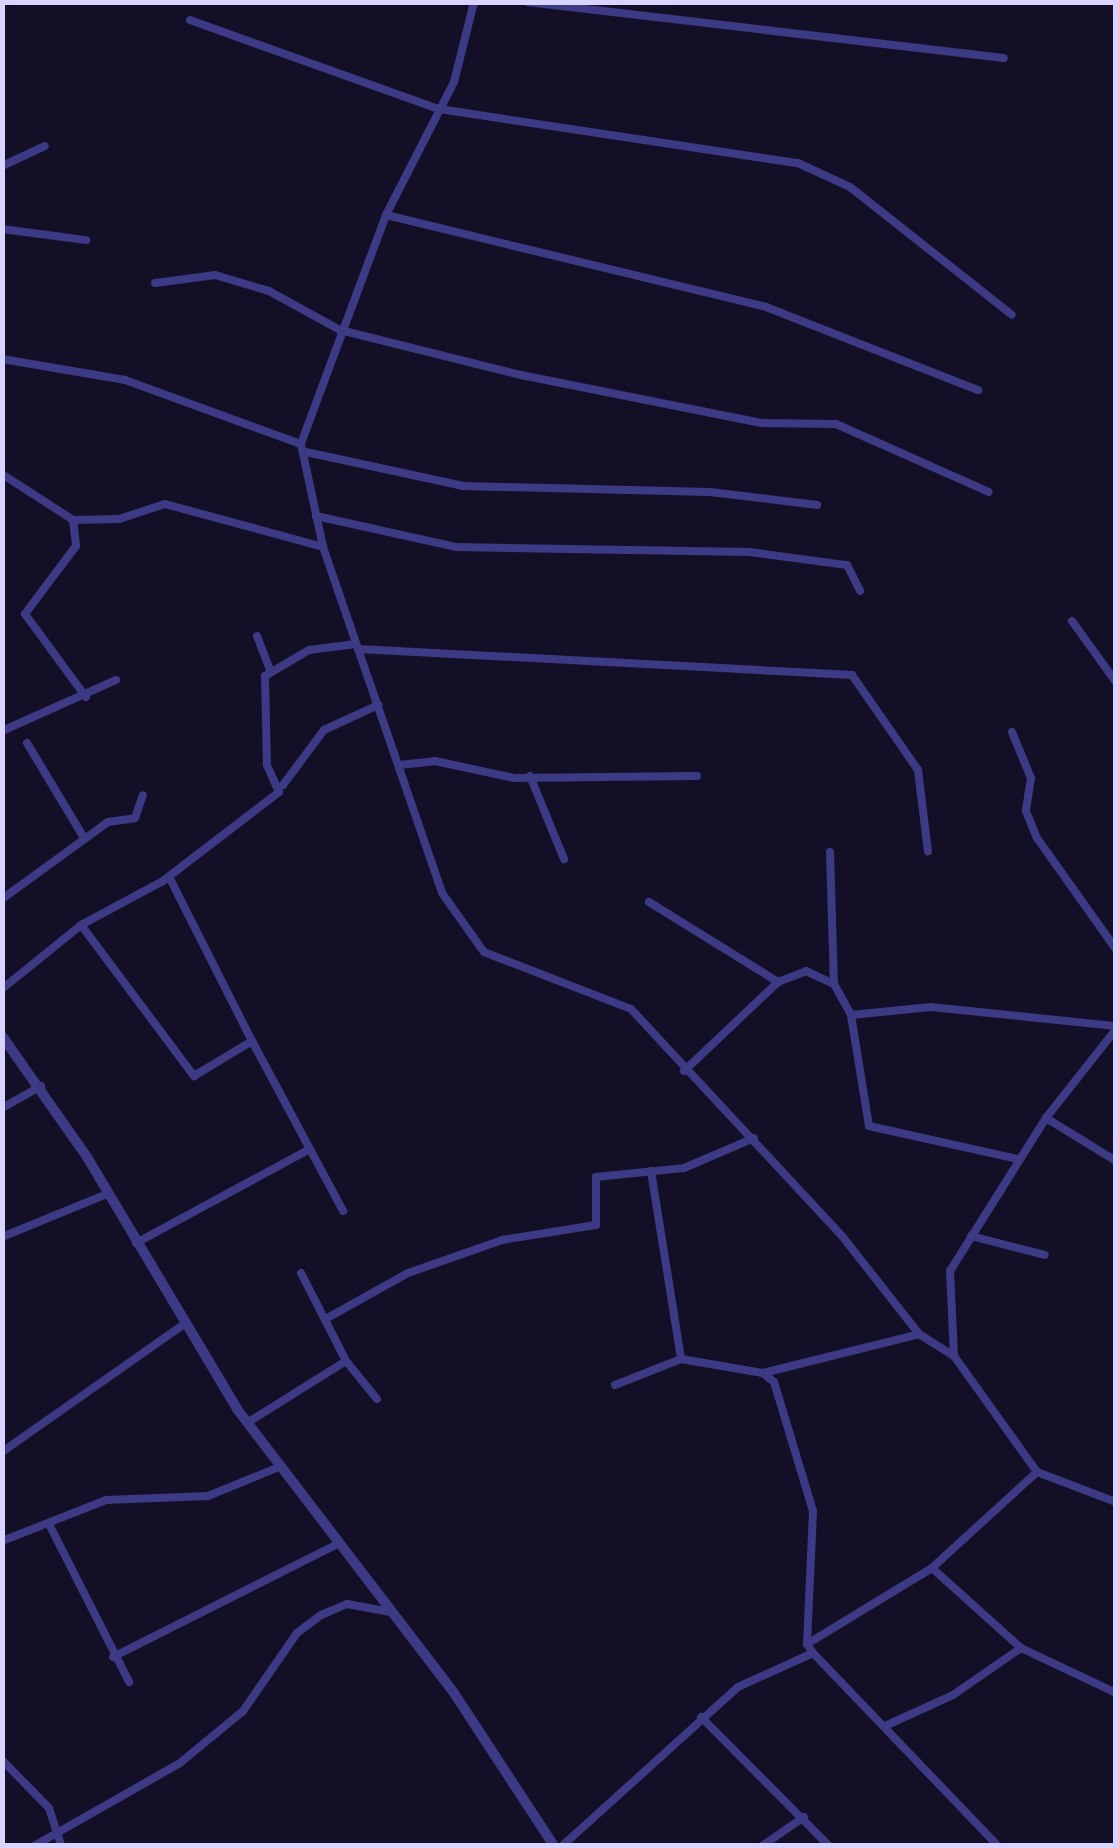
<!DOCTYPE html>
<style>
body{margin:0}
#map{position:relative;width:1118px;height:1848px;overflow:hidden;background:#130f26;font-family:"Fira Sans",sans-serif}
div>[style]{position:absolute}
.minor>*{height:8px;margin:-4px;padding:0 4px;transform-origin:4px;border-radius:4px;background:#3d3a85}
.tertiary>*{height:10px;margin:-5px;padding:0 5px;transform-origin:5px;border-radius:5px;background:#3d3a85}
span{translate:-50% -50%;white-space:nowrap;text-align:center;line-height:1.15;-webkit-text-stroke:8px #130f26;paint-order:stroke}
.frame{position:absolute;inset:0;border:5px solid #d9d4ff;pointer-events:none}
</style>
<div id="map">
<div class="minor">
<div style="left:474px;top:2px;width:82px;rotate:104deg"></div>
<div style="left:454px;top:82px;width:149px;rotate:117.1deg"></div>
<div style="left:386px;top:215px;width:244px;rotate:110.4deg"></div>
<div style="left:301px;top:444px;width:105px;rotate:77.9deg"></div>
<div style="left:323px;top:547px;width:366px;rotate:71deg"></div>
<div style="left:442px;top:893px;width:72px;rotate:54.6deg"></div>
<div style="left:484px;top:952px;width:158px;rotate:21.2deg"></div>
<div style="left:631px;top:1009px;width:310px;rotate:47.1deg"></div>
<div style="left:842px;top:1236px;width:125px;rotate:51.8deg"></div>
<div style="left:919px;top:1334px;width:41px;rotate:32.2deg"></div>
<div style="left:954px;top:1356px;width:143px;rotate:54.4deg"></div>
<div style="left:1037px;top:1472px;width:142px;rotate:137.6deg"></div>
<div style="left:932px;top:1568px;width:146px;rotate:148.7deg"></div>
<div style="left:807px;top:1644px;width:11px;rotate:56deg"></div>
<div style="left:813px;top:1653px;width:82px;rotate:155.6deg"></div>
<div style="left:738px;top:1687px;width:237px;rotate:137.9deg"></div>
<div style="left:527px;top:2px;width:480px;rotate:6.7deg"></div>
<div style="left:190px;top:20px;width:264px;rotate:19.7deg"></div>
<div style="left:439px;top:109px;width:363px;rotate:8.6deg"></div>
<div style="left:798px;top:163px;width:57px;rotate:24.8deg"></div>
<div style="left:850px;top:187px;width:206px;rotate:38.3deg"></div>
<div style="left:2px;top:166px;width:47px;rotate:-24.9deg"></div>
<div style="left:386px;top:215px;width:391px;rotate:13.6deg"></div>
<div style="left:766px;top:307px;width:228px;rotate:21.4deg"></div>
<div style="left:2px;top:229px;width:85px;rotate:7.5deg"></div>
<div style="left:155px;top:283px;width:61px;rotate:-7.6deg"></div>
<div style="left:215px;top:275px;width:56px;rotate:16.5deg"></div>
<div style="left:269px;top:291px;width:81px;rotate:28.8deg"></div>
<div style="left:340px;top:330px;width:187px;rotate:14deg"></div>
<div style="left:521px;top:375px;width:245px;rotate:11.3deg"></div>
<div style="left:761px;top:423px;width:75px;rotate:0.8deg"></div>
<div style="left:836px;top:424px;width:167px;rotate:24deg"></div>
<div style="left:2px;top:359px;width:125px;rotate:9.7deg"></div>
<div style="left:125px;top:380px;width:187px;rotate:20deg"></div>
<div style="left:306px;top:452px;width:161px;rotate:12.2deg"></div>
<div style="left:463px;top:486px;width:247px;rotate:1.4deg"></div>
<div style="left:710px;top:492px;width:108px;rotate:6.9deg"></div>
<div style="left:2px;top:474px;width:85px;rotate:32.9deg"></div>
<div style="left:73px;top:520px;width:26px;rotate:83deg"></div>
<div style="left:76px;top:546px;width:85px;rotate:126.9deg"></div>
<div style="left:25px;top:614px;width:103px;rotate:53.7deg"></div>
<div style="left:316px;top:516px;width:143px;rotate:12.5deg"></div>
<div style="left:456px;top:547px;width:293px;rotate:1deg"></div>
<div style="left:749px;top:552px;width:99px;rotate:7.6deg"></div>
<div style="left:847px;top:565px;width:29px;rotate:63deg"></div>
<div style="left:73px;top:520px;width:46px;rotate:-1.2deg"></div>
<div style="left:119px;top:519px;width:48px;rotate:-18.1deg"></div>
<div style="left:165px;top:504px;width:164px;rotate:15.2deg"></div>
<div style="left:1072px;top:621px;width:75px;rotate:54.2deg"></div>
<div style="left:257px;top:636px;width:36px;rotate:69deg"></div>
<div style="left:358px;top:649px;width:495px;rotate:3deg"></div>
<div style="left:852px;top:675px;width:116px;rotate:55.2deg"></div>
<div style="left:918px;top:770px;width:82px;rotate:83deg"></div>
<div style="left:2px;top:731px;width:125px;rotate:-24.1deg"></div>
<div style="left:1012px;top:732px;width:50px;rotate:67.6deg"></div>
<div style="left:1031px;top:778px;width:33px;rotate:99deg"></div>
<div style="left:1026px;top:811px;width:29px;rotate:68deg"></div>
<div style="left:1037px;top:838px;width:136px;rotate:54.6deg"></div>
<div style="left:27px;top:743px;width:111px;rotate:59deg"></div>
<div style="left:399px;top:765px;width:36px;rotate:-6deg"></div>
<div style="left:435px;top:761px;width:81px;rotate:12.1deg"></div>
<div style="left:514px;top:778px;width:183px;rotate:-0.6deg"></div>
<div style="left:530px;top:776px;width:90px;rotate:67.7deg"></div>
<div style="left:283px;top:785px;width:69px;rotate:-53.3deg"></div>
<div style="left:324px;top:730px;width:60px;rotate:-24.8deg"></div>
<div style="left:830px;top:852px;width:132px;rotate:88.3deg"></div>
<div style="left:834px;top:984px;width:35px;rotate:61deg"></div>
<div style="left:851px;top:1015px;width:112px;rotate:80.8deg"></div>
<div style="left:869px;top:1126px;width:153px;rotate:12.5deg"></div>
<div style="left:2px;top:899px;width:131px;rotate:-36deg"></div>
<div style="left:108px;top:822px;width:27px;rotate:-8deg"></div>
<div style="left:135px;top:818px;width:24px;rotate:-71deg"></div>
<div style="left:649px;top:902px;width:152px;rotate:31.8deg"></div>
<div style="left:81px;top:925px;width:189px;rotate:53.2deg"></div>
<div style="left:194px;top:1076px;width:68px;rotate:-31.1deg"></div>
<div style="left:252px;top:1041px;width:184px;rotate:-116.8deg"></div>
<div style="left:2px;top:989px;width:102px;rotate:-39deg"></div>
<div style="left:81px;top:925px;width:93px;rotate:-28.2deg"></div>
<div style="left:163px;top:881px;width:146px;rotate:-37.5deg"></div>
<div style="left:279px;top:792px;width:30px;rotate:-114deg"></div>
<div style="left:267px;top:765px;width:89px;rotate:-91.3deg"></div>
<div style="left:265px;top:676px;width:51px;rotate:-30.6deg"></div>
<div style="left:309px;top:650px;width:47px;rotate:-7.3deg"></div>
<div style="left:851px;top:1015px;width:80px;rotate:-5.7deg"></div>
<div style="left:931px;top:1007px;width:186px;rotate:5.9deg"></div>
<div style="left:252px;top:1041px;width:193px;rotate:61.8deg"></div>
<div style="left:684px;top:1071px;width:129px;rotate:-43.4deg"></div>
<div style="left:778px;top:982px;width:30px;rotate:-21deg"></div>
<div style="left:806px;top:971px;width:31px;rotate:25deg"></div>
<div style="left:2px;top:1108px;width:45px;rotate:-29.4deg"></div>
<div style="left:1046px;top:1118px;width:82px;rotate:31.6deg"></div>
<div style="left:651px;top:1171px;width:190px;rotate:80.9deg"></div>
<div style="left:971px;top:1236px;width:76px;rotate:14.4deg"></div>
<div style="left:2px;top:1237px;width:113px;rotate:-22.3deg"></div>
<div style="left:136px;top:1243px;width:193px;rotate:-28.4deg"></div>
<div style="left:301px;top:1273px;width:99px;rotate:62.9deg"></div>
<div style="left:346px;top:1361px;width:49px;rotate:50.8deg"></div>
<div style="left:329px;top:1317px;width:90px;rotate:-29.1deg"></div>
<div style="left:408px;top:1273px;width:100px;rotate:-19.3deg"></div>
<div style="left:502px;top:1240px;width:95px;rotate:-9.1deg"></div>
<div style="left:596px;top:1225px;width:48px;rotate:-90deg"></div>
<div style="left:596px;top:1177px;width:88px;rotate:-5.8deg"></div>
<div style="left:684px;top:1168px;width:76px;rotate:-23.2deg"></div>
<div style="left:954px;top:1356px;width:85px;rotate:-92.7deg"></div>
<div style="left:950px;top:1271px;width:181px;rotate:-57.9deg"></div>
<div style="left:1046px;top:1118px;width:113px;rotate:-51.8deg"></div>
<div style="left:615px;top:1385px;width:71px;rotate:-21.5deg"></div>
<div style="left:681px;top:1359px;width:83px;rotate:9.7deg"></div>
<div style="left:247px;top:1423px;width:117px;rotate:-32.1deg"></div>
<div style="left:2px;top:1452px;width:221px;rotate:-35.1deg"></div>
<div style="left:1037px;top:1472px;width:85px;rotate:20.8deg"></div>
<div style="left:50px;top:1526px;width:175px;rotate:63.1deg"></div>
<div style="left:2px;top:1541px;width:112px;rotate:-21.5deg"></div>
<div style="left:106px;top:1500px;width:102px;rotate:-2.2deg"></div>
<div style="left:208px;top:1496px;width:77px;rotate:-22.2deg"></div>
<div style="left:932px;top:1568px;width:120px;rotate:42deg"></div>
<div style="left:1021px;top:1648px;width:105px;rotate:25.3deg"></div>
<div style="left:807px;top:1644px;width:133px;rotate:-87.4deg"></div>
<div style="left:813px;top:1511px;width:135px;rotate:-106.8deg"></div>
<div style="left:774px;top:1382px;width:14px;rotate:-141deg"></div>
<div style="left:763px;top:1373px;width:161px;rotate:-14deg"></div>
<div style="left:813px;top:1653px;width:267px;rotate:46.2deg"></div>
<div style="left:113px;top:1657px;width:252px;rotate:-26.7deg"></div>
<div style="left:701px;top:1717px;width:182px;rotate:45.2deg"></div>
<div style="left:885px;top:1726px;width:75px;rotate:-24.5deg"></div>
<div style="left:953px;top:1695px;width:83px;rotate:-34.7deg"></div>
<div style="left:2px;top:1760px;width:67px;rotate:45.6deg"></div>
<div style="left:49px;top:1808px;width:40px;rotate:72deg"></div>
<div style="left:34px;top:1846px;width:168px;rotate:-29.6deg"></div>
<div style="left:180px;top:1763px;width:82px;rotate:-39.5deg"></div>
<div style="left:243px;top:1711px;width:95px;rotate:-55.3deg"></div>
<div style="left:297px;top:1633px;width:30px;rotate:-37deg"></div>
<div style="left:321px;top:1615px;width:28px;rotate:-23deg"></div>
<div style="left:347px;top:1604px;width:44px;rotate:10.5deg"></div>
<div style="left:762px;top:1846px;width:51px;rotate:-34.6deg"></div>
</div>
<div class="tertiary">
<div style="left:2px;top:1036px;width:148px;rotate:54.9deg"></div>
<div style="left:87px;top:1157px;width:293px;rotate:59.2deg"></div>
<div style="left:237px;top:1409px;width:357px;rotate:52.6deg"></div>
<div style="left:454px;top:1693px;width:183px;rotate:56.8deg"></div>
</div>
<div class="frame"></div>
</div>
